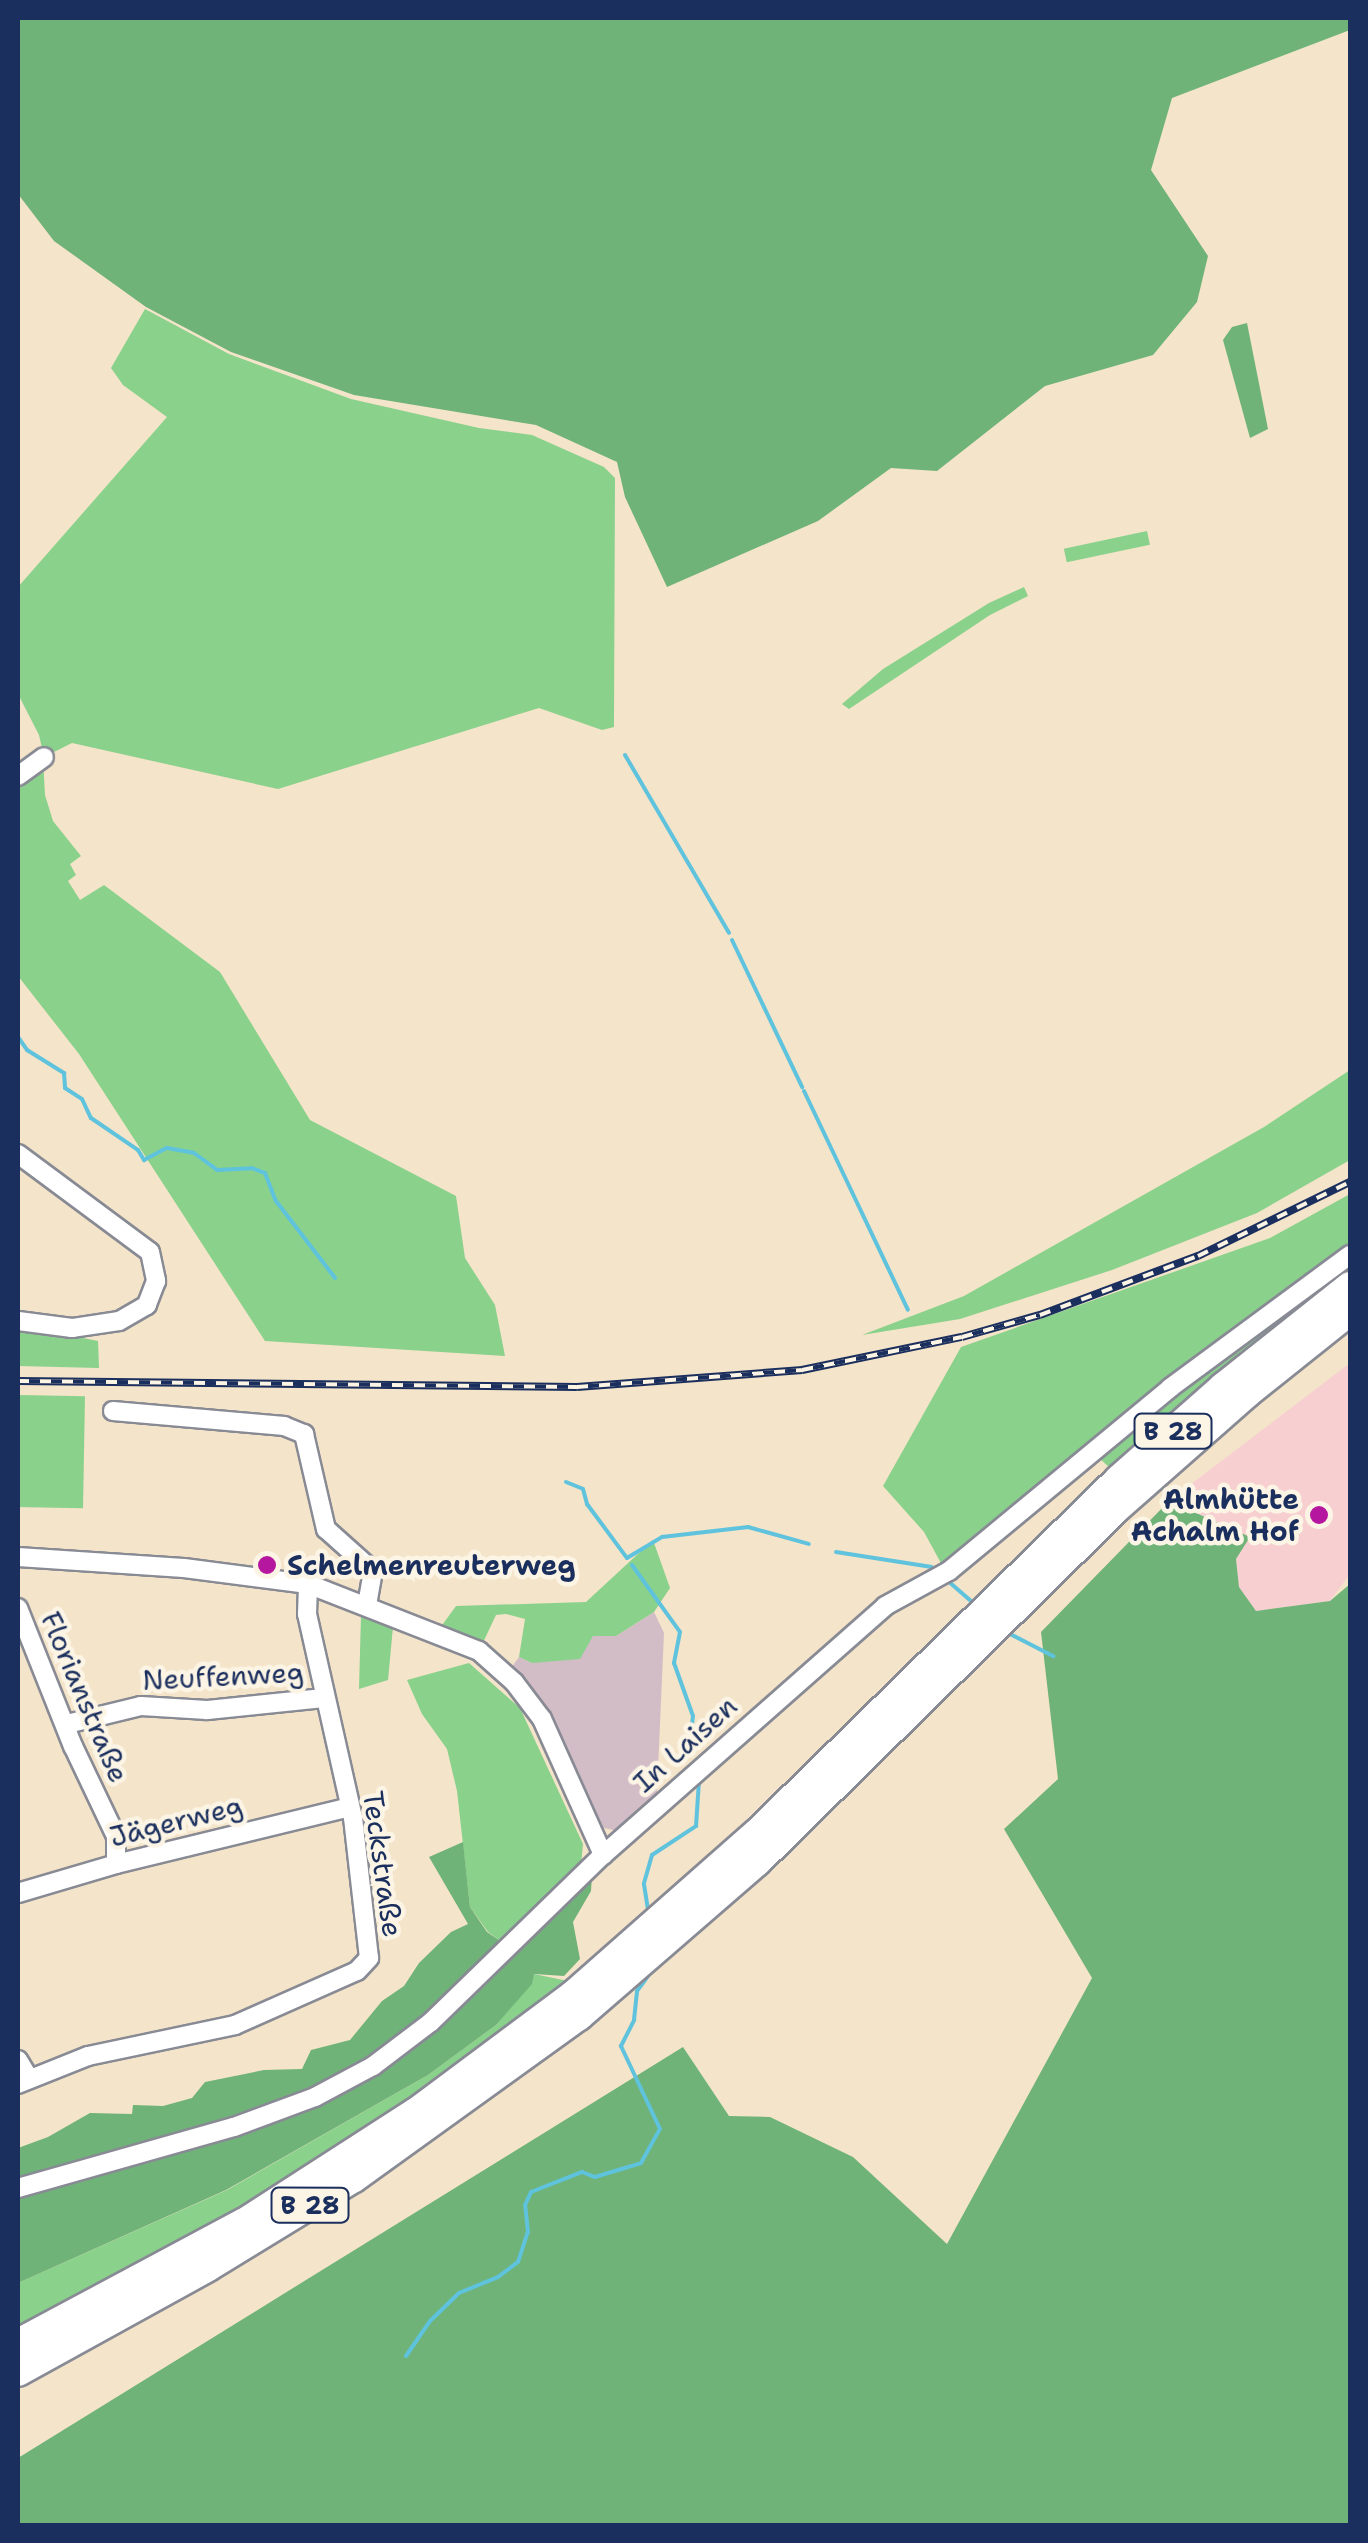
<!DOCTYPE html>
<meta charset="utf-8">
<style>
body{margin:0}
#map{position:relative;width:1368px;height:2543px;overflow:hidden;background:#f4e4c9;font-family:"Shantell Sans",sans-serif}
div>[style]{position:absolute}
.built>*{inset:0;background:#f7cfd1}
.industrial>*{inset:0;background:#d2bdc6}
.green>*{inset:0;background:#8ad18c;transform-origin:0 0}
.forest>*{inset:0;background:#6fb378}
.stream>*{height:4px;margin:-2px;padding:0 2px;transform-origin:2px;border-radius:2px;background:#5fc3dd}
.roads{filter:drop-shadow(2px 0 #888a94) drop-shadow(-2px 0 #888a94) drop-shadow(0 2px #888a94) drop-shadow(0 -2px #888a94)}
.minor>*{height:18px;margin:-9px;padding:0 9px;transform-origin:9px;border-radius:9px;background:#fff}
.highway>*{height:28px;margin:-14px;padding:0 14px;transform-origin:14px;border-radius:14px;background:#fff}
.rail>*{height:8px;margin-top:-4px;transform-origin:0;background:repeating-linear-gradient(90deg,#fcf5e5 0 11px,#1b2f5e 0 22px);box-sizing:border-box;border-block:2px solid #1b2f5e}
.dots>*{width:28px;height:28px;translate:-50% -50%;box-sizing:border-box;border:5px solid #fcf5e5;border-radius:50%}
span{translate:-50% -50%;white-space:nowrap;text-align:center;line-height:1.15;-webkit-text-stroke:9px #fcf5e5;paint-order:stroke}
.shield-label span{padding:2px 8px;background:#fcf5e5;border:2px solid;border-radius:8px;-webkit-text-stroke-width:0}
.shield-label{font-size:25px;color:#1b2f5e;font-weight:700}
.poi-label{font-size:28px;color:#1b2f5e;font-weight:700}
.right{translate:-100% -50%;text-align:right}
.left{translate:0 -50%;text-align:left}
.street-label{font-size:28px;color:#1b2f5e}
.frame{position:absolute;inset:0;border:20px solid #1b2f5e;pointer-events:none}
</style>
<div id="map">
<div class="built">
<div style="clip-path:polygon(1350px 1363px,1350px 1574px,1330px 1601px,1256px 1611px,1239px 1587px,1236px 1559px,1249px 1537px,1169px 1501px)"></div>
</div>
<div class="industrial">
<div style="clip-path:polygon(654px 1612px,664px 1633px,657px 1792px,618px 1831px,594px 1826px,508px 1672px,519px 1657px,532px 1663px,593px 1636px,616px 1636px)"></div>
</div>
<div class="green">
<div style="clip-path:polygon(145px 309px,229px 354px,351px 399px,479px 428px,532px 435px,604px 467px,615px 478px,614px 727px,602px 730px,539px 708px,278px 789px,72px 743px,44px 757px,39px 735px,18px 694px,18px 587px,167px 417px,123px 385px,111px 368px)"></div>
<div style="left:1147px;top:531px;width:14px;height:85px;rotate:78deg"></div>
<div style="clip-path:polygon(1024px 587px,1028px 596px,990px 615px,849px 709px,842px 704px,883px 669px,989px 603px)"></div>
<div style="clip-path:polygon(43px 758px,45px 795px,53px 821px,81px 856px,70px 864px,76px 875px,68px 881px,80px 900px,104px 885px,220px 972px,310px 1120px,456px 1196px,465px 1258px,495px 1305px,505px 1356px,265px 1341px,79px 1054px,18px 976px,18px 776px)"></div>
<div style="clip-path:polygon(1350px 1070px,1350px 1160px,1257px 1213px,1112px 1270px,960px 1319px,862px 1335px,964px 1296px,1264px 1127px)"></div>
<div style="clip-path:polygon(1350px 1194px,1350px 1250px,942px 1565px,924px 1532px,883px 1486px,961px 1347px,1270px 1238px)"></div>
<div style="clip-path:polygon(1350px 1262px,1350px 1272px,1110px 1468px,1098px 1457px,1174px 1391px)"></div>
<div style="clip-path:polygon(18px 1325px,98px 1341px,99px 1368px,18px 1366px)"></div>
<div style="left:18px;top:1395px;width:67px;height:112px;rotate:1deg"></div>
<div style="clip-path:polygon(653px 1540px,670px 1588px,654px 1612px,616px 1636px,593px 1636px,580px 1659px,532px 1663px,519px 1657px,525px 1619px,506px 1614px,496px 1615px,479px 1651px,440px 1628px,456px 1606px,586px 1602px)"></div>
<div style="clip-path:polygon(361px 1615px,393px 1627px,388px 1680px,359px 1689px)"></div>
<div style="clip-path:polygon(469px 1663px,520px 1708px,583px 1844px,581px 1865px,502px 1942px,488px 1932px,470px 1907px,457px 1791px,447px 1749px,422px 1714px,407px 1680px)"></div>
<div style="clip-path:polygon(534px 1974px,568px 1981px,368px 2131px,239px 2212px,18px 2333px,18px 2283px,227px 2190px,428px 2075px,496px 2025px)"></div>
</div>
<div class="forest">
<div style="clip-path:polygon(18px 18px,1350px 18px,1350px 30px,1172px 98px,1151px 170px,1208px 256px,1197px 302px,1153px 355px,1045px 386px,937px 471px,891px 468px,818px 521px,667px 587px,625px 497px,617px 462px,536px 425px,354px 395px,231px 352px,146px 307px,54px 241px,18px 194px)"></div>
<div style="clip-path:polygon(1247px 323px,1268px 429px,1250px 438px,1223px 340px,1232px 327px)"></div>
<div style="clip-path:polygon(1169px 1501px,1250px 1537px,1236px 1559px,1239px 1587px,1256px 1611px,1330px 1601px,1350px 1584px,1350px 2525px,18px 2525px,18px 2458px,683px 2047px,729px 2116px,770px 2117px,853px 2157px,947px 2244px,1092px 1978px,1004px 1829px,1058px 1779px,1041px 1632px)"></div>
<div style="clip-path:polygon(463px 1842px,470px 1907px,487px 1932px,502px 1942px,424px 2020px,367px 2061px,313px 2091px,231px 2124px,18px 2181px,18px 2148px,48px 2137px,90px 2113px,132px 2114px,133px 2105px,163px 2106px,192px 2098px,205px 2082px,264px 2070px,302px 2069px,311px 2050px,350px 2040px,382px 2001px,404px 1986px,419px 1963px,451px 1932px,468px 1924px,429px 1857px)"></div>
<div style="clip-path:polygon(592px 1876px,591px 1891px,573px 1922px,580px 1959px,564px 1976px,534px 1974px,532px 1984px,496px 2025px,428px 2075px,226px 2190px,18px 2283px,18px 2198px,236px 2134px,375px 2068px)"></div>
</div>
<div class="stream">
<div style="left:625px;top:755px;width:206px;rotate:59.7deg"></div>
<div style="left:732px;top:940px;width:163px;rotate:64.5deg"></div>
<div style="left:18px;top:1037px;width:16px;rotate:55deg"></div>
<div style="left:27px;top:1050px;width:44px;rotate:31.9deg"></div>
<div style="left:64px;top:1073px;width:15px;rotate:86deg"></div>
<div style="left:65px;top:1088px;width:20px;rotate:33deg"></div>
<div style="left:82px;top:1099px;width:21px;rotate:65deg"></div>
<div style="left:91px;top:1118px;width:57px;rotate:34.2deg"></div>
<div style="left:138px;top:1150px;width:12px;rotate:59deg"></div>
<div style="left:144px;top:1160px;width:26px;rotate:-28deg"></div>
<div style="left:167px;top:1148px;width:27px;rotate:10deg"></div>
<div style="left:194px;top:1153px;width:29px;rotate:36deg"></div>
<div style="left:217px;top:1170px;width:35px;rotate:-3deg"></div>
<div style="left:252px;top:1168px;width:14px;rotate:21deg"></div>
<div style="left:265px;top:1173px;width:30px;rotate:69deg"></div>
<div style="left:276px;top:1201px;width:97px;rotate:52.5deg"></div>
<div style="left:804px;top:1091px;width:242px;rotate:64.6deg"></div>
<div style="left:566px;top:1482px;width:18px;rotate:22deg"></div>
<div style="left:583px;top:1489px;width:16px;rotate:75deg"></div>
<div style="left:587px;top:1504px;width:67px;rotate:53.5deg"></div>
<div style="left:627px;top:1558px;width:41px;rotate:-31deg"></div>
<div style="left:662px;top:1537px;width:87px;rotate:-6.6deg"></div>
<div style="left:748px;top:1527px;width:63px;rotate:15.6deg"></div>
<div style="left:836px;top:1552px;width:97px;rotate:8.9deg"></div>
<div style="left:632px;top:1565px;width:82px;rotate:54.4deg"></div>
<div style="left:680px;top:1632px;width:32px;rotate:101deg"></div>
<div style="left:674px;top:1663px;width:56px;rotate:70.3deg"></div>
<div style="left:693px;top:1716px;width:39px;rotate:97deg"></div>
<div style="left:948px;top:1581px;width:35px;rotate:41deg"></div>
<div style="left:1008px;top:1633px;width:51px;rotate:27.1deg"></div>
<div style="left:649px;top:1916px;width:33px;rotate:-99deg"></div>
<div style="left:644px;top:1883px;width:29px;rotate:-74deg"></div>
<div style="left:652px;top:1855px;width:53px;rotate:-33.4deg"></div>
<div style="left:696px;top:1826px;width:45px;rotate:-86.2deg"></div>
<div style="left:406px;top:2356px;width:42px;rotate:-55.6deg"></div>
<div style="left:430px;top:2321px;width:40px;rotate:-44deg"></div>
<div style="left:459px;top:2293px;width:42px;rotate:-22.3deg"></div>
<div style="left:498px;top:2277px;width:25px;rotate:-37deg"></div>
<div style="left:518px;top:2262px;width:32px;rotate:-72deg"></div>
<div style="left:528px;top:2232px;width:27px;rotate:-96deg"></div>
<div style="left:525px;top:2205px;width:14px;rotate:-65deg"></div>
<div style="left:531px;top:2192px;width:55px;rotate:-21.4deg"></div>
<div style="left:582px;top:2172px;width:14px;rotate:21deg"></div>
<div style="left:595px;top:2177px;width:48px;rotate:-16.9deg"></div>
<div style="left:641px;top:2163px;width:39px;rotate:-61deg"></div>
<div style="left:660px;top:2129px;width:92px;rotate:-115.2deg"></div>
<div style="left:621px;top:2046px;width:29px;rotate:-63deg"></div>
<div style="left:634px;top:2020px;width:29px;rotate:-84deg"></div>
<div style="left:637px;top:1991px;width:26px;rotate:-54deg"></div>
</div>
<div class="roads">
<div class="minor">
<div style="left:18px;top:776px;width:32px;rotate:-36deg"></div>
<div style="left:18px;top:1154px;width:164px;rotate:36.6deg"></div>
<div style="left:150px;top:1252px;width:30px;rotate:78deg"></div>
<div style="left:156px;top:1281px;width:26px;rotate:111deg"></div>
<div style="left:147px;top:1305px;width:32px;rotate:150deg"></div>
<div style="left:119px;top:1321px;width:48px;rotate:171.5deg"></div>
<div style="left:72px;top:1328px;width:54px;rotate:-172.6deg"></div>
<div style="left:113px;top:1411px;width:172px;rotate:5deg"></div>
<div style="left:284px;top:1426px;width:22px;rotate:22deg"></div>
<div style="left:304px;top:1434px;width:98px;rotate:77deg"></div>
<div style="left:326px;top:1529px;width:63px;rotate:41.8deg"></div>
<div style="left:373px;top:1571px;width:34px;rotate:100deg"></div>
<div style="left:18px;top:1557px;width:166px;rotate:3.8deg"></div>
<div style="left:184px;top:1568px;width:125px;rotate:7.4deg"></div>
<div style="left:308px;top:1584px;width:184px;rotate:21.4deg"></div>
<div style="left:479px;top:1651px;width:47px;rotate:41.5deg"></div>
<div style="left:514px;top:1682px;width:46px;rotate:52.9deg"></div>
<div style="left:542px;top:1719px;width:149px;rotate:65.8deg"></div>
<div style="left:18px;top:1608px;width:149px;rotate:68.3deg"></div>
<div style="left:73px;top:1746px;width:100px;rotate:64.5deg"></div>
<div style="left:116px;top:1836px;width:28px;rotate:90deg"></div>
<div style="left:67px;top:1724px;width:76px;rotate:-13.7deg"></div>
<div style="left:141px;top:1706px;width:66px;rotate:3.5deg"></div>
<div style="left:207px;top:1710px;width:118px;rotate:-5.9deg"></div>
<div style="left:18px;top:1893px;width:102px;rotate:-16.5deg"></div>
<div style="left:116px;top:1864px;width:240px;rotate:-13.7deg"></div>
<div style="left:18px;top:2060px;width:21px;rotate:59deg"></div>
<div style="left:18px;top:2084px;width:75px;rotate:-21.8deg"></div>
<div style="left:88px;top:2056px;width:150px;rotate:-11.9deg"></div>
<div style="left:235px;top:2025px;width:133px;rotate:-23.9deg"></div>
<div style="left:357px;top:1971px;width:18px;rotate:-47deg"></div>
<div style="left:369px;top:1958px;width:141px;rotate:-96.5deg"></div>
<div style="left:353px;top:1818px;width:209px;rotate:-102.7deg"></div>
<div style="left:307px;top:1614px;width:30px;rotate:-88deg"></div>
<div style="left:18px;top:2188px;width:224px;rotate:-15.8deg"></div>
<div style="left:234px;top:2127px;width:86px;rotate:-20.3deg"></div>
<div style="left:315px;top:2097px;width:66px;rotate:-28.1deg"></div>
<div style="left:373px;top:2066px;width:73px;rotate:-37.2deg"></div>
<div style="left:431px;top:2022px;width:240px;rotate:-44.2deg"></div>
<div style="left:603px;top:1855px;width:376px;rotate:-41.4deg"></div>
<div style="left:885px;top:1606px;width:73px;rotate:-28.7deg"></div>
<div style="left:949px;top:1571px;width:287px;rotate:-39.6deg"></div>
<div style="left:1170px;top:1388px;width:224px;rotate:-36.5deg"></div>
</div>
<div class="highway">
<div style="left:18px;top:2343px;width:257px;rotate:-28.1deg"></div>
<div style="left:245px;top:2222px;width:203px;rotate:-32.8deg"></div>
<div style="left:416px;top:2112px;width:196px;rotate:-36.7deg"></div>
<div style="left:573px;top:1995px;width:245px;rotate:-41.4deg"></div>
<div style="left:757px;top:1833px;width:506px;rotate:-44.36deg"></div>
<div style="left:1119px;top:1479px;width:139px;rotate:-41.5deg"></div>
<div style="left:1223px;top:1387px;width:162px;rotate:-38.5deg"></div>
<div style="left:18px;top:2372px;width:217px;rotate:-28.9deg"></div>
<div style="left:208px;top:2267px;width:171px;rotate:-31.4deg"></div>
<div style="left:354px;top:2178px;width:277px;rotate:-35.8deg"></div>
<div style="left:579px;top:2016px;width:235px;rotate:-40.9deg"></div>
<div style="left:757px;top:1862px;width:506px;rotate:-44.52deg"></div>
<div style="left:1118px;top:1507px;width:171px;rotate:-41.4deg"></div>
<div style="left:1246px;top:1394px;width:133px;rotate:-38.6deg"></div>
</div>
</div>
<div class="rail">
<div style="left:18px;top:1381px;width:559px;rotate:0.61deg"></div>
<div style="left:577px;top:1387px;width:226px;rotate:-4.3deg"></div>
<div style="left:802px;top:1370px;width:163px;rotate:-11.7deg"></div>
<div style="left:962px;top:1337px;width:81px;rotate:-15.8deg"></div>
<div style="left:1040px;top:1315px;width:169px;rotate:-20.5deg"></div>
<div style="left:1198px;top:1256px;width:169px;rotate:-26deg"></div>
</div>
<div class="dots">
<div style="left:1319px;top:1515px;background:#b5179e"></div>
<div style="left:267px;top:1565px;background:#b5179e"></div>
</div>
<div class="shield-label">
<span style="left:1173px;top:1431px">B 28</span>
<span style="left:310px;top:2205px">B 28</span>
</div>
<div class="poi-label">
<span class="right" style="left:1299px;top:1515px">Almhütte<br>Achalm Hof</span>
<span class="left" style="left:287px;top:1565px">Schelmenreuterweg</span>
</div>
<div class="street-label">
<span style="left:223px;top:1676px;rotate:-3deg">Neuffenweg</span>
<span style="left:85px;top:1697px;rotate:67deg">Florianstraße</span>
<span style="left:685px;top:1744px;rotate:-42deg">In Laisen</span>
<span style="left:176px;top:1821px;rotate:-14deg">Jägerweg</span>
<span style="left:383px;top:1864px;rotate:82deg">Teckstraße</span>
</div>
<div class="frame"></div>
</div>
